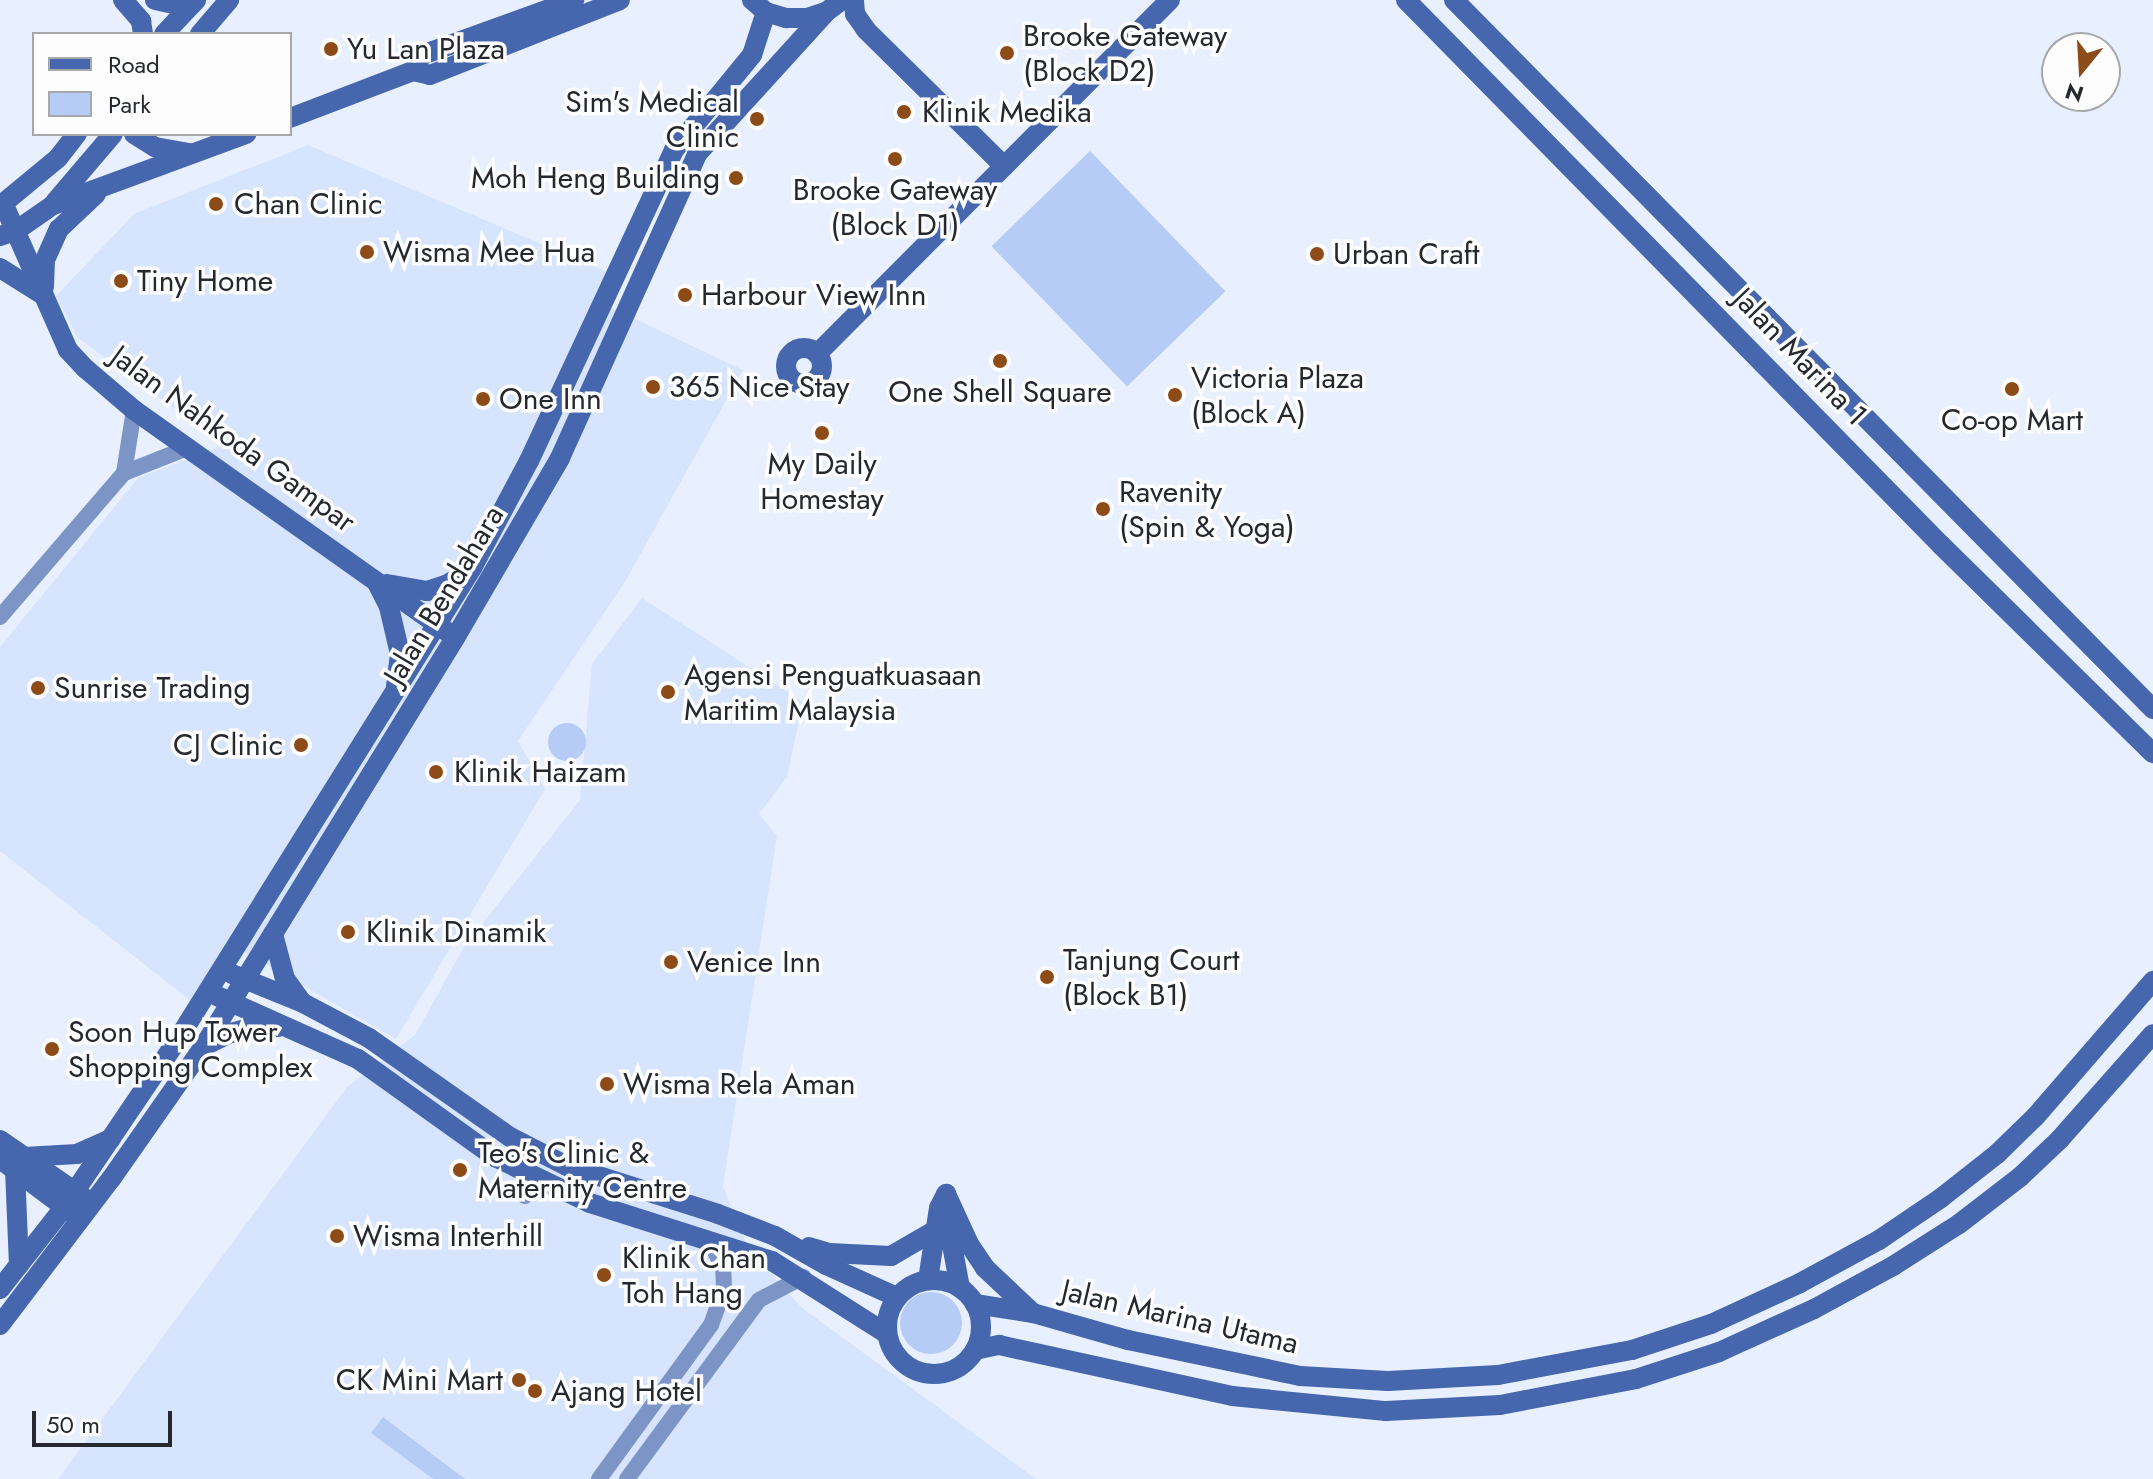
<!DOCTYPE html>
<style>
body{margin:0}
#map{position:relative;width:2153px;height:1479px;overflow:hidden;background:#e8f0ff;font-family:Jost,sans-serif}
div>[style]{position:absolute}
.built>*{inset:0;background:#d7e4fd}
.green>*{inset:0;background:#b6ccf7;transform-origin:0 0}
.round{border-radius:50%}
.street>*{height:16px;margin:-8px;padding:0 8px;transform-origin:8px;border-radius:8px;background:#7c95c6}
.secondary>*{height:20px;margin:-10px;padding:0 10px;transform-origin:10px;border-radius:10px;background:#4667ae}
.secondary>.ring{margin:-10px;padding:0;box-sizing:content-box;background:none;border:20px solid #4667ae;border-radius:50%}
.dots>*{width:22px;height:22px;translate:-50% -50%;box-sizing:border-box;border:4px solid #fdfdfd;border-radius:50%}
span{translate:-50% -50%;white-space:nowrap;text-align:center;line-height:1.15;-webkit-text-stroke:7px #fdfdfd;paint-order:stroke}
.poi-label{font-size:30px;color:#25292f}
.left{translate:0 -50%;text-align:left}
.right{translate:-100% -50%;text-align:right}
.street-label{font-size:30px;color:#25292f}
.legend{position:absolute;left:32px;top:32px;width:260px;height:104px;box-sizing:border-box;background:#fdfdfd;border:2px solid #a7a8ab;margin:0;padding:10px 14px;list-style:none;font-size:24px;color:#25292f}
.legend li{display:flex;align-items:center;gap:16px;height:40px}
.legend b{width:40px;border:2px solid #a7a8ab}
.north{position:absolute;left:2041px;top:32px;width:80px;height:80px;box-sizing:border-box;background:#fdfdfd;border:2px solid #a7a8ab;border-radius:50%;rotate:198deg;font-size:22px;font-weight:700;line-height:32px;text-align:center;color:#25292f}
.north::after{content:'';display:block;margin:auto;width:28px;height:36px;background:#8d4b18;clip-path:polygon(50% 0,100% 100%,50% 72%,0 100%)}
.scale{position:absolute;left:32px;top:1411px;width:140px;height:36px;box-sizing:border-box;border:4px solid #25292f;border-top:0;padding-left:10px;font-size:24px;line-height:28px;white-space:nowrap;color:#25292f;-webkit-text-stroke:6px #fdfdfd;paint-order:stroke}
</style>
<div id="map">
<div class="built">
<div style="clip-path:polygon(308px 145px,607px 272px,595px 300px,743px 370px,626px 580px,518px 741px,545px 789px,396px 1039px,227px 942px,191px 1001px,0 851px,0 647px,138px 478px,224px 445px,78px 338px,56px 296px,134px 214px)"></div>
<div style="clip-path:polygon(642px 598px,803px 702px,787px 777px,759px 814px,777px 836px,723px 1187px,748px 1247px,802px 1308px,1036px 1479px,58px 1479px,347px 1087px,415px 1035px,464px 947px,580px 800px,592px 664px)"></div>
</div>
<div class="green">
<div style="left:1090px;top:151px;width:195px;height:137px;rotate:46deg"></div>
<div class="round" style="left:548px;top:723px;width:38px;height:38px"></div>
<div class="round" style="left:900px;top:1292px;width:62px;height:62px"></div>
<div style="clip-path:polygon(383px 1417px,465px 1479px,433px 1479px,371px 1433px)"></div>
</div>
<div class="street">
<div style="left:124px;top:473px;width:64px;rotate:-81deg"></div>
<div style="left:0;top:617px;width:190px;rotate:-49.3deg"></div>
<div style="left:124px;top:473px;width:68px;rotate:-21.6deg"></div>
<div style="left:525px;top:1196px;width:22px;rotate:-77deg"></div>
<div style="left:599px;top:1479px;width:190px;rotate:-54deg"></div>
<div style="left:711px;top:1325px;width:37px;rotate:-70deg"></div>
<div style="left:724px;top:1290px;width:23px;rotate:-92deg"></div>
<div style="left:723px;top:1267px;width:30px;rotate:-118deg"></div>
<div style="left:627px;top:1479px;width:222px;rotate:-53.6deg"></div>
<div style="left:759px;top:1300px;width:50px;rotate:-27.6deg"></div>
</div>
<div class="secondary">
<div style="left:123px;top:0;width:28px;rotate:49deg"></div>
<div style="left:141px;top:21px;width:13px;rotate:81deg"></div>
<div style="left:155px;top:0;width:19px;rotate:12deg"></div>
<div style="left:174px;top:4px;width:19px;rotate:-12deg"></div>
<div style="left:752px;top:0;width:18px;rotate:41deg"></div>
<div style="left:766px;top:12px;width:21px;rotate:17deg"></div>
<div style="left:786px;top:18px;width:21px"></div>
<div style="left:807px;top:18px;width:20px;rotate:-18deg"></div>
<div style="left:826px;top:12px;width:20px;rotate:-37deg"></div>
<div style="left:854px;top:0;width:14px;rotate:86deg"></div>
<div style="left:855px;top:14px;width:19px;rotate:55deg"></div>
<div style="left:866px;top:30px;width:194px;rotate:44.6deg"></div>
<div style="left:1406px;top:0;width:764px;rotate:45.53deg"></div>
<div style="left:1941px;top:545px;width:297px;rotate:44.5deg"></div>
<div style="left:1454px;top:0;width:996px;rotate:45.41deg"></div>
<div style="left:164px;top:34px;width:47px;rotate:-46.7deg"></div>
<div style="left:200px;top:34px;width:45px;rotate:-49.5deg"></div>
<div style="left:413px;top:71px;width:18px;rotate:-61deg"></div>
<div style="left:422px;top:55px;width:162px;rotate:-19.9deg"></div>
<div style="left:290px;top:118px;width:132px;rotate:-20.9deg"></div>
<div style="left:413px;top:71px;width:17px;rotate:13deg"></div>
<div style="left:430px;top:75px;width:204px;rotate:-21.5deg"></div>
<div style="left:134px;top:134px;width:25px;rotate:32deg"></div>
<div style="left:155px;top:147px;width:36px;rotate:10deg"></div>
<div style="left:55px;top:202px;width:89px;rotate:-49.5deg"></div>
<div style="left:4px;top:205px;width:158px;rotate:66.2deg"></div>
<div style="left:68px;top:350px;width:26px;rotate:47deg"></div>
<div style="left:86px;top:369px;width:63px;rotate:40.5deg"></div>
<div style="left:134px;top:410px;width:384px;rotate:35.3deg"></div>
<div style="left:0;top:206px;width:75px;rotate:-39.6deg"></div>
<div style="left:58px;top:158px;width:31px;rotate:-52deg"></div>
<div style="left:0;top:236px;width:18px;rotate:-19deg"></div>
<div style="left:17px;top:230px;width:44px;rotate:-34.8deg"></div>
<div style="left:53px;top:205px;width:206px;rotate:-20.2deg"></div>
<div style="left:0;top:268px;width:51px;rotate:32.1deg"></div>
<div style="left:44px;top:287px;width:27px;rotate:-88deg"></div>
<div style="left:45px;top:260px;width:34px;rotate:-66deg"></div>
<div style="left:59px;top:229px;width:51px;rotate:-43.4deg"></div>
<div class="ring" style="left:786px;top:348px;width:16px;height:16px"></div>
<div style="left:817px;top:354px;width:500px;rotate:-45.1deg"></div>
<div style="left:377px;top:583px;width:27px;rotate:63deg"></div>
<div style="left:389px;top:607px;width:48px;rotate:76.8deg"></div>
<div style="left:400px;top:654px;width:33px;rotate:97deg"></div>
<div style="left:387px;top:584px;width:41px;rotate:9.9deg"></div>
<div style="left:427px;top:591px;width:20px;rotate:-18deg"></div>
<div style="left:446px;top:585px;width:23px;rotate:-31deg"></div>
<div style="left:273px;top:934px;width:47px;rotate:75.1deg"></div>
<div style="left:285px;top:979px;width:29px;rotate:54deg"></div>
<div style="left:232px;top:974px;width:77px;rotate:22.2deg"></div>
<div style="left:303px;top:1003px;width:75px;rotate:27.9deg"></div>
<div style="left:369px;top:1038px;width:172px;rotate:35.1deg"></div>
<div style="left:510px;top:1137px;width:64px;rotate:27deg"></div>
<div style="left:567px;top:1166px;width:158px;rotate:17.6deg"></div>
<div style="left:718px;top:1214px;width:61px;rotate:21.1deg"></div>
<div style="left:775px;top:1236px;width:59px;rotate:29.6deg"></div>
<div style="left:826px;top:1265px;width:78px;rotate:24.3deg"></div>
<div style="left:217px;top:996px;width:154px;rotate:24.1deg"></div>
<div style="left:358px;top:1059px;width:168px;rotate:35.6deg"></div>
<div style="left:495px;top:1157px;width:106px;rotate:25.8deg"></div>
<div style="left:590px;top:1203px;width:191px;rotate:17.7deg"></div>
<div style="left:772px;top:1261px;width:136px;rotate:32.4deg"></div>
<div style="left:204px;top:1046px;width:30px;rotate:-26deg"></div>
<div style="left:231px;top:1033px;width:31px;rotate:-15deg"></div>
<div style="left:261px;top:1025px;width:17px;rotate:7deg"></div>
<div style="left:0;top:1140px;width:104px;rotate:34.5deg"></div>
<div style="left:24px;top:1157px;width:53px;rotate:-3.2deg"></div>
<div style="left:77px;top:1154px;width:37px;rotate:-24deg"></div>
<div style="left:0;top:1159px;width:94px;rotate:36.7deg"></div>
<div style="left:15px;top:1170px;width:95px;rotate:87.6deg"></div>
<div style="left:946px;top:1194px;width:55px;rotate:65.3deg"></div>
<div style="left:969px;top:1244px;width:29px;rotate:56deg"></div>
<div style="left:985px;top:1268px;width:66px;rotate:43.2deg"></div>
<div style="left:954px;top:1212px;width:22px;rotate:100deg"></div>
<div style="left:950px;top:1234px;width:55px;rotate:79.5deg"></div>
<div style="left:809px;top:1247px;width:21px;rotate:17deg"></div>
<div style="left:829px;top:1253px;width:62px;rotate:2.8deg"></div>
<div style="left:891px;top:1256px;width:50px;rotate:-30.2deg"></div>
<div style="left:928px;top:1280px;width:73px;rotate:-81.3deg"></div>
<div style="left:939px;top:1208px;width:16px;rotate:-63deg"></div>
<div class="ring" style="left:887px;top:1280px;width:74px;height:74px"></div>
<div style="left:0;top:1289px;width:105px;rotate:-51.9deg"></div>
<div style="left:65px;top:1206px;width:202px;rotate:-55.9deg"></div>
<div style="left:178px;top:1039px;width:555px;rotate:-58.03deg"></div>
<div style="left:472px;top:568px;width:121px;rotate:-62deg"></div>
<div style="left:529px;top:461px;width:343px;rotate:-65deg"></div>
<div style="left:674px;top:150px;width:123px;rotate:-50.6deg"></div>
<div style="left:752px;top:55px;width:45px;rotate:-72deg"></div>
<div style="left:975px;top:1304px;width:59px;rotate:8.8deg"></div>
<div style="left:1033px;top:1313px;width:99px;rotate:15.9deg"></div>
<div style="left:1128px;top:1340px;width:176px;rotate:11.8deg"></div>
<div style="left:1300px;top:1376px;width:88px;rotate:3.3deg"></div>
<div style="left:1388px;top:1381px;width:110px;rotate:-3.1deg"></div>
<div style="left:1498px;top:1375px;width:136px;rotate:-10.6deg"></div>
<div style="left:1632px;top:1350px;width:83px;rotate:-18.2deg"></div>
<div style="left:1711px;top:1324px;width:98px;rotate:-24.7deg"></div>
<div style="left:1800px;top:1283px;width:90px;rotate:-28.6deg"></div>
<div style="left:1879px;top:1240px;width:75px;rotate:-34.1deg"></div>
<div style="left:1941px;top:1198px;width:71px;rotate:-38.2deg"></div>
<div style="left:1997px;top:1154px;width:54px;rotate:-44.3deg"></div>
<div style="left:2036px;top:1116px;width:179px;rotate:-49.1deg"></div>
<div style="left:0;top:1325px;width:183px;rotate:-52.8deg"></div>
<div style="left:111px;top:1179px;width:162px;rotate:-55deg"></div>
<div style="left:204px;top:1046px;width:479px;rotate:-58.4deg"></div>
<div style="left:455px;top:638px;width:208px;rotate:-59.7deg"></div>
<div style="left:560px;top:458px;width:333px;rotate:-65.7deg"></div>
<div style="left:697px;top:154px;width:192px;rotate:-47.7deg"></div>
<div style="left:975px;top:1350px;width:25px;rotate:-12deg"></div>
<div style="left:999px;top:1345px;width:239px;rotate:12.3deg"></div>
<div style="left:1232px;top:1396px;width:155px;rotate:5.6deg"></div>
<div style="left:1386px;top:1411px;width:114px;rotate:-3deg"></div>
<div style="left:1500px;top:1405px;width:138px;rotate:-10.8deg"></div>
<div style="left:1636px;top:1379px;width:87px;rotate:-18deg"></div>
<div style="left:1719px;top:1352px;width:104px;rotate:-24.4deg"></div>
<div style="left:1814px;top:1309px;width:90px;rotate:-28.6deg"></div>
<div style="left:1893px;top:1266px;width:78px;rotate:-32.5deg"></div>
<div style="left:1959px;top:1224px;width:77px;rotate:-37.6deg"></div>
<div style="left:2020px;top:1177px;width:55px;rotate:-43.5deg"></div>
<div style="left:2060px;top:1139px;width:140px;rotate:-48.5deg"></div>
</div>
<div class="dots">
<div style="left:331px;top:49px;background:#8d4b18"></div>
<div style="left:1007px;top:53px;background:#8d4b18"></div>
<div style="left:904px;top:112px;background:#8d4b18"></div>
<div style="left:757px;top:119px;background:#8d4b18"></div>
<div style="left:895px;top:159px;background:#8d4b18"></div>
<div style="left:736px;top:178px;background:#8d4b18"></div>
<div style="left:216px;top:204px;background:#8d4b18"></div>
<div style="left:367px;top:252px;background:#8d4b18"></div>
<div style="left:1317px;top:254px;background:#8d4b18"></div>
<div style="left:121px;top:281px;background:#8d4b18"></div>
<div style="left:685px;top:295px;background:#8d4b18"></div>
<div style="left:1000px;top:361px;background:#8d4b18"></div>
<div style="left:653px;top:387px;background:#8d4b18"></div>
<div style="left:2012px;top:389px;background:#8d4b18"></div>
<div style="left:1175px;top:395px;background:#8d4b18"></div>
<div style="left:483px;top:399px;background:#8d4b18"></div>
<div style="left:822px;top:433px;background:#8d4b18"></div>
<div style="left:1103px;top:509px;background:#8d4b18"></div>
<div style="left:38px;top:688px;background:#8d4b18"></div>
<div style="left:668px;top:692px;background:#8d4b18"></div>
<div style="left:301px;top:745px;background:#8d4b18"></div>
<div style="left:436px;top:772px;background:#8d4b18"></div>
<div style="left:348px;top:932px;background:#8d4b18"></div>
<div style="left:671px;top:962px;background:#8d4b18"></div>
<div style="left:1047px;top:977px;background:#8d4b18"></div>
<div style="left:52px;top:1049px;background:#8d4b18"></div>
<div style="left:607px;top:1084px;background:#8d4b18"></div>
<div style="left:460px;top:1170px;background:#8d4b18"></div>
<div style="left:337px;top:1236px;background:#8d4b18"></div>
<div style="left:604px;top:1275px;background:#8d4b18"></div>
<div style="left:519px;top:1380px;background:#8d4b18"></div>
<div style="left:535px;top:1391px;background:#8d4b18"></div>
</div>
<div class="poi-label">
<span class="left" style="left:1023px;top:53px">Brooke Gateway<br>(Block D2)</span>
<span class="left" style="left:347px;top:49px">Yu Lan Plaza</span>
<span class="right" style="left:739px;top:119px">Sim's Medical<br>Clinic</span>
<span class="left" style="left:922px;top:112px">Klinik Medika</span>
<span class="right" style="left:720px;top:178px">Moh Heng Building</span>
<span style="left:895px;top:207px">Brooke Gateway<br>(Block D1)</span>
<span class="left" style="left:234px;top:204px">Chan Clinic</span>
<span class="left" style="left:383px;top:252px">Wisma Mee Hua</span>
<span class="left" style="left:1333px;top:254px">Urban Craft</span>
<span class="left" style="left:137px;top:281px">Tiny Home</span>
<span class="left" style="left:701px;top:295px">Harbour View Inn</span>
<span class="left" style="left:1191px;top:395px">Victoria Plaza<br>(Block A)</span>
<span class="left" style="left:669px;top:387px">365 Nice Stay</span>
<span style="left:1000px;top:392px">One Shell Square</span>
<span class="left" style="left:499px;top:399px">One Inn</span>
<span style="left:2012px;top:420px">Co-op Mart</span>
<span style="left:822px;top:481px">My Daily<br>Homestay</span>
<span class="left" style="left:1119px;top:509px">Ravenity<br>(Spin &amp; Yoga)</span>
<span class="left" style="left:684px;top:692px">Agensi Penguatkuasaan<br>Maritim Malaysia</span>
<span class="left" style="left:54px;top:688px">Sunrise Trading</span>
<span class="right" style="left:283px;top:745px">CJ Clinic</span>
<span class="left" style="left:454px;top:772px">Klinik Haizam</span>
<span class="left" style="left:366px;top:932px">Klinik Dinamik</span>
<span class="left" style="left:1063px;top:977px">Tanjung Court<br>(Block B1)</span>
<span class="left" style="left:687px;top:962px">Venice Inn</span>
<span class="left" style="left:68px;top:1049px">Soon Hup Tower<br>Shopping Complex</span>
<span class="left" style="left:623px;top:1084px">Wisma Rela Aman</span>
<span class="left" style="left:478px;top:1170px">Teo's Clinic &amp;<br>Maternity Centre</span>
<span class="left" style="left:353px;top:1236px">Wisma Interhill</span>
<span class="left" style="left:622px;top:1275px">Klinik Chan<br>Toh Hang</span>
<span class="right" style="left:503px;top:1380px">CK Mini Mart</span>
<span class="left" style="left:551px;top:1391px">Ajang Hotel</span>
</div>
<div class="street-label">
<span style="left:1800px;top:357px;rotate:46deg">Jalan Marina 1</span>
<span style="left:233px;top:439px;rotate:36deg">Jalan Nahkoda Gampar</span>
<span style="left:444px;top:595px;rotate:-59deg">Jalan Bendahara</span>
<span style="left:1180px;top:1317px;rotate:13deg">Jalan Marina Utama</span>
</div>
<ul class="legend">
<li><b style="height:10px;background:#4667ae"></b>Road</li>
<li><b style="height:22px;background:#b6ccf7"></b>Park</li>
</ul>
<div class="north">N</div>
<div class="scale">50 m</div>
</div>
